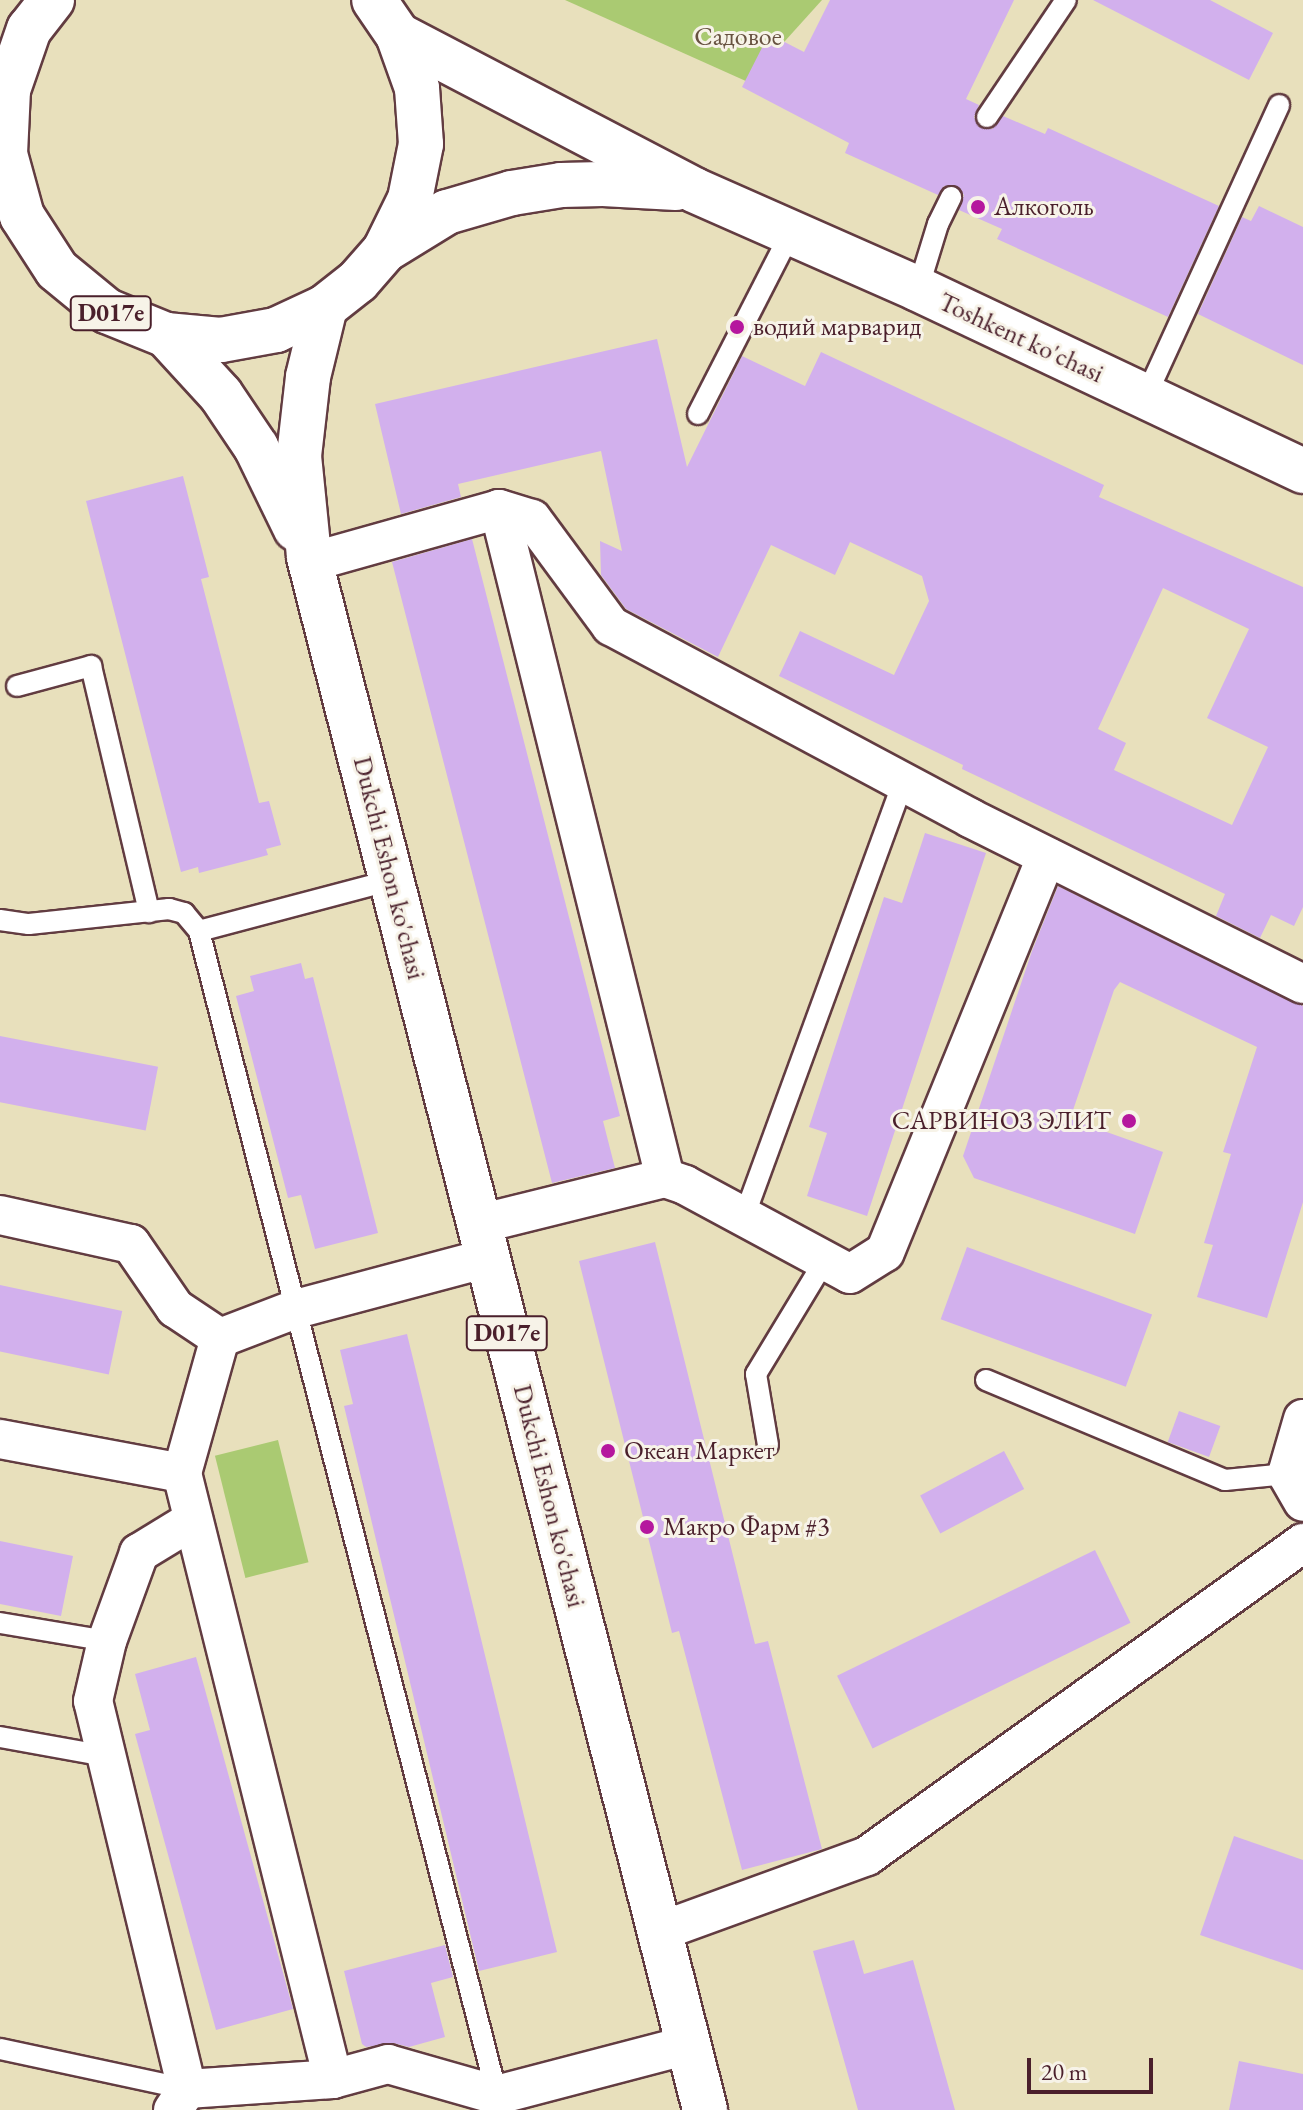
<!DOCTYPE html>
<meta charset="utf-8">
<style>
body{margin:0}
#map{position:relative;width:1303px;height:2110px;overflow:hidden;background:#e8e0bc;font-family:"EB Garamond",serif}
div>[style]{position:absolute}
.green>*{inset:0;background:#aaca72;transform-origin:0 0}
.building>*{inset:0;background:#d2b0ed;transform-origin:0 0}
.roads{filter:drop-shadow(2px 0 #623c41) drop-shadow(-2px 0 #623c41) drop-shadow(0 2px #623c41) drop-shadow(0 -2px #623c41)}
.service>*{height:20px;margin:-10px;padding:0 10px;transform-origin:10px;border-radius:10px;background:#fff}
.minor>*{height:38px;margin:-19px;padding:0 19px;transform-origin:19px;border-radius:19px;background:#fff}
.primary>*{height:44px;margin:-22px;padding:0 22px;transform-origin:22px;border-radius:22px;background:#fff}
.dots>*{width:22px;height:22px;translate:-50% -50%;box-sizing:border-box;border:4px solid #f7f3e8;border-radius:50%}
span{translate:-50% -50%;white-space:nowrap;text-align:center;line-height:1.15;-webkit-text-stroke:6px #f7f3e8;paint-order:stroke}
.shield-label span{padding:2px 6px;background:#f7f3e8;border:2px solid;border-radius:6px;-webkit-text-stroke-width:0}
.shield-label{font-size:24px;color:#4a1f2b;font-weight:700}
.park-label{font-size:26px;color:#675240}
.poi-label{font-size:26px;color:#4a1f2b}
.left{translate:0 -50%;text-align:left}
.right{translate:-100% -50%;text-align:right}
.street-label{font-size:26px;color:#4a1f2b}
.scale{position:absolute;left:1027px;top:2058px;width:126px;height:36px;box-sizing:border-box;border:4px solid #4a1f2b;border-top:0;padding-left:10px;font-size:24px;line-height:28px;white-space:nowrap;color:#4a1f2b;-webkit-text-stroke:6px #f7f3e8;paint-order:stroke}
</style>
<div id="map">
<div class="green">
<div style="clip-path:polygon(565px 0,822px 0,748px 82px)"></div>
<div style="left:278px;top:1440px;width:126px;height:65px;rotate:76deg"></div>
</div>
<div class="building">
<div style="clip-path:polygon(830px 0,1014px 0,966px 99px,979px 105px,974px 117px,979px 127px,992px 129px,1003px 116px,1045px 134px,1048px 128px,1219px 206px,1168px 317px,997px 239px,1002px 229px,959px 210px,964px 195px,957px 186px,944px 186px,938px 195px,845px 153px,849px 143px,742px 87px,769px 34px,804px 52px)"></div>
<div style="clip-path:polygon(1093px 0,1210px 0,1273px 33px,1249px 80px)"></div>
<div style="clip-path:polygon(1259px 206px,1303px 227px,1303px 365px,1198px 314px,1242px 217px,1251px 221px)"></div>
<div style="clip-path:polygon(evenodd,657px 339px,687px 467px,742px 356px,805px 386px,821px 352px,1104px 485px,1099px 497px,1303px 587px,1303px 907px,1294px 926px,1271px 915px,1260px 938px,1216px 916px,1225px 894px,962px 769px,963px 765px,779px 676px,800px 631px,894px 675px,929px 601px,922px 576px,850px 542px,835px 575px,771px 545px,718px 657px,626px 609px,601px 575px,600px 541px,622px 551px,601px 451px,458px 484px,461px 497px,401px 514px,375px 404px,657px 339px,1163px 588px,1249px 629px,1207px 718px,1268px 747px,1232px 825px,1114px 770px,1126px 743px,1098px 729px,1163px 588px)"></div>
<div style="clip-path:polygon(183px 476px,209px 577px,201px 579px,259px 803px,269px 801px,281px 845px,266px 849px,268px 855px,199px 873px,198px 867px,181px 872px,86px 501px)"></div>
<div style="clip-path:polygon(472px 539px,620px 1116px,603px 1121px,615px 1168px,552px 1183px,392px 562px)"></div>
<div style="clip-path:polygon(925px 833px,986px 853px,867px 1216px,807px 1196px,827px 1133px,809px 1127px,884px 897px,902px 903px)"></div>
<div style="clip-path:polygon(1058px 886px,1303px 1006px,1303px 1202px,1267px 1318px,1197px 1297px,1213px 1245px,1204px 1243px,1231px 1154px,1223px 1152px,1257px 1047px,1120px 982px,1114px 990px,1070px 1119px,1163px 1152px,1135px 1234px,974px 1178px,963px 1156px,1032px 951px)"></div>
<div style="clip-path:polygon(301px 963px,305px 979px,313px 977px,378px 1233px,315px 1249px,301px 1195px,288px 1198px,236px 996px,254px 991px,250px 976px)"></div>
<div style="left:0;top:1036px;width:161px;height:65px;rotate:11deg"></div>
<div style="clip-path:polygon(655px 1242px,755px 1644px,768px 1641px,822px 1849px,742px 1870px,679px 1631px,672px 1633px,579px 1261px)"></div>
<div style="left:967px;top:1247px;width:197px;height:77px;rotate:20deg"></div>
<div style="left:0;top:1285px;width:125px;height:65px;rotate:12deg"></div>
<div style="clip-path:polygon(407px 1334px,557px 1952px,479px 1971px,344px 1406px,353px 1404px,340px 1350px)"></div>
<div style="left:1179px;top:1411px;width:44px;height:33px;rotate:20deg"></div>
<div style="left:1004px;top:1451px;width:43px;height:95px;rotate:62deg"></div>
<div style="clip-path:polygon(0 1541px,73px 1556px,61px 1616px,0 1604px)"></div>
<div style="left:1095px;top:1550px;width:81px;height:287px;rotate:64deg"></div>
<div style="clip-path:polygon(196px 1657px,293px 2009px,216px 2030px,135px 1734px,150px 1730px,135px 1674px)"></div>
<div style="clip-path:polygon(1234px 1836px,1303px 1860px,1303px 1970px,1200px 1935px)"></div>
<div style="clip-path:polygon(854px 1940px,864px 1974px,913px 1960px,955px 2110px,858px 2110px,813px 1951px)"></div>
<div style="clip-path:polygon(445px 1945px,453px 1977px,431px 1983px,445px 2037px,409px 2047px,393px 2043px,366px 2047px,362px 2044px,344px 1971px)"></div>
<div style="clip-path:polygon(1239px 2061px,1303px 2074px,1303px 2110px,1229px 2110px)"></div>
</div>
<div class="roads">
<div class="service">
<div style="left:987px;top:117px;width:141px;rotate:-56deg"></div>
<div style="left:918px;top:289px;width:68px;rotate:-72.9deg"></div>
<div style="left:938px;top:224px;width:30px;rotate:-64deg"></div>
<div style="left:1146px;top:396px;width:320px;rotate:-65.4deg"></div>
<div style="left:698px;top:414px;width:202px;rotate:-62.9deg"></div>
<div style="left:17px;top:686px;width:77px;rotate:-15.1deg"></div>
<div style="left:91px;top:666px;width:253px;rotate:76.7deg"></div>
<div style="left:0;top:920px;width:29px;rotate:8deg"></div>
<div style="left:29px;top:924px;width:141px;rotate:-6.1deg"></div>
<div style="left:169px;top:909px;width:16px;rotate:15deg"></div>
<div style="left:184px;top:913px;width:23px;rotate:50deg"></div>
<div style="left:199px;top:931px;width:200px;rotate:-14.8deg"></div>
<div style="left:199px;top:931px;width:1202px;rotate:75.64deg"></div>
<div style="left:744px;top:1217px;width:462px;rotate:-69.9deg"></div>
<div style="left:986px;top:1380px;width:259px;rotate:22.7deg"></div>
<div style="left:1225px;top:1480px;width:62px;rotate:-5.5deg"></div>
<div style="left:768px;top:1445px;width:72px;rotate:-99.6deg"></div>
<div style="left:756px;top:1374px;width:133px;rotate:-58.8deg"></div>
<div style="left:0;top:1623px;width:109px;rotate:9.5deg"></div>
<div style="left:0;top:1737px;width:108px;rotate:10.2deg"></div>
<div style="left:0;top:2049px;width:191px;rotate:12.1deg"></div>
</div>
<div class="minor">
<div style="left:499px;top:509px;width:689px;rotate:76.06deg"></div>
<div style="left:311px;top:562px;width:195px;rotate:-15.7deg"></div>
<div style="left:499px;top:509px;width:34px;rotate:17deg"></div>
<div style="left:532px;top:519px;width:133px;rotate:53.6deg"></div>
<div style="left:611px;top:626px;width:407px;rotate:28.1deg"></div>
<div style="left:970px;top:818px;width:372px;rotate:26.5deg"></div>
<div style="left:0;top:1215px;width:134px;rotate:12.5deg"></div>
<div style="left:131px;top:1244px;width:78px;rotate:55.5deg"></div>
<div style="left:175px;top:1308px;width:54px;rotate:33.7deg"></div>
<div style="left:479px;top:1224px;width:192px;rotate:-13.9deg"></div>
<div style="left:665px;top:1178px;width:21px;rotate:19deg"></div>
<div style="left:685px;top:1185px;width:187px;rotate:28.3deg"></div>
<div style="left:850px;top:1274px;width:41px;rotate:-32.2deg"></div>
<div style="left:885px;top:1252px;width:427px;rotate:-67.8deg"></div>
<div style="left:1303px;top:1419px;width:57px;rotate:106.2deg"></div>
<div style="left:1287px;top:1474px;width:32px;rotate:60deg"></div>
<div style="left:0;top:1439px;width:185px;rotate:10.6deg"></div>
<div style="left:661px;top:1931px;width:219px;rotate:-20deg"></div>
<div style="left:867px;top:1856px;width:537px;rotate:-35.67deg"></div>
<div style="left:333px;top:2079px;width:625px;rotate:-103.99deg"></div>
<div style="left:182px;top:1473px;width:140px;rotate:-74.3deg"></div>
<div style="left:220px;top:1338px;width:81px;rotate:-20.9deg"></div>
<div style="left:296px;top:1309px;width:199px;rotate:-14.9deg"></div>
<div style="left:187px;top:2089px;width:399px;rotate:-103.6deg"></div>
<div style="left:93px;top:1701px;width:62px;rotate:-76.9deg"></div>
<div style="left:107px;top:1641px;width:94px;rotate:-70deg"></div>
<div style="left:139px;top:1553px;width:63px;rotate:-31.4deg"></div>
<div style="left:173px;top:2110px;width:25px;rotate:-56deg"></div>
<div style="left:187px;top:2089px;width:146px;rotate:-3.9deg"></div>
<div style="left:333px;top:2079px;width:57px;rotate:-15.3deg"></div>
<div style="left:388px;top:2064px;width:113px;rotate:15.9deg"></div>
<div style="left:497px;top:2095px;width:197px;rotate:-14.7deg"></div>
</div>
<div class="primary">
<div style="left:52px;top:0;width:37px;rotate:128deg"></div>
<div style="left:29px;top:29px;width:65px;rotate:109deg"></div>
<div style="left:8px;top:90px;width:64px;rotate:92.7deg"></div>
<div style="left:5px;top:154px;width:64px;rotate:74.7deg"></div>
<div style="left:22px;top:216px;width:64px;rotate:57.1deg"></div>
<div style="left:57px;top:270px;width:65px;rotate:39.4deg"></div>
<div style="left:107px;top:311px;width:64px;rotate:22.1deg"></div>
<div style="left:166px;top:335px;width:55px;rotate:5.2deg"></div>
<div style="left:221px;top:340px;width:56px;rotate:-10.3deg"></div>
<div style="left:276px;top:330px;width:54px;rotate:-25.1deg"></div>
<div style="left:325px;top:307px;width:42px;rotate:-38.2deg"></div>
<div style="left:358px;top:281px;width:41px;rotate:-48.9deg"></div>
<div style="left:385px;top:250px;width:57px;rotate:-63.9deg"></div>
<div style="left:410px;top:199px;width:56px;rotate:-78.7deg"></div>
<div style="left:421px;top:144px;width:56px;rotate:-94.1deg"></div>
<div style="left:417px;top:88px;width:56px;rotate:-109.7deg"></div>
<div style="left:398px;top:35px;width:42px;rotate:-124.4deg"></div>
<div style="left:398px;top:35px;width:334px;rotate:27.6deg"></div>
<div style="left:694px;top:190px;width:245px;rotate:23.8deg"></div>
<div style="left:918px;top:289px;width:426px;rotate:25.3deg"></div>
<div style="left:385px;top:250px;width:73px;rotate:-31.5deg"></div>
<div style="left:447px;top:212px;width:68px;rotate:-16.3deg"></div>
<div style="left:512px;top:193px;width:50px;rotate:-9.3deg"></div>
<div style="left:561px;top:185px;width:42px;rotate:-1.4deg"></div>
<div style="left:603px;top:184px;width:73px;rotate:3.1deg"></div>
<div style="left:325px;top:307px;width:72px;rotate:103.7deg"></div>
<div style="left:308px;top:377px;width:80px;rotate:96.5deg"></div>
<div style="left:299px;top:456px;width:101px;rotate:84.3deg"></div>
<div style="left:309px;top:557px;width:1603px;rotate:75.69deg"></div>
<div style="left:166px;top:335px;width:81px;rotate:47.5deg"></div>
<div style="left:221px;top:395px;width:63px;rotate:56.1deg"></div>
<div style="left:256px;top:447px;width:91px;rotate:64deg"></div>
</div>
</div>
<div class="dots">
<div style="left:978px;top:207px;background:#b5179e"></div>
<div style="left:737px;top:327px;background:#b5179e"></div>
<div style="left:1129px;top:1121px;background:#b5179e"></div>
<div style="left:608px;top:1451px;background:#b5179e"></div>
<div style="left:647px;top:1527px;background:#b5179e"></div>
</div>
<div class="shield-label">
<span style="left:111px;top:313px">D017e</span>
<span style="left:507px;top:1333px">D017e</span>
</div>
<div class="park-label">
<span style="left:738px;top:37px">Садовое</span>
</div>
<div class="poi-label">
<span class="left" style="left:994px;top:207px">Алкоголь</span>
<span class="left" style="left:753px;top:327px">водий марварид</span>
<span class="right" style="left:1111px;top:1121px">САРВИНОЗ ЭЛИТ</span>
<span class="left" style="left:624px;top:1451px">Океан Маркет</span>
<span class="left" style="left:663px;top:1527px">Макро Фарм #3</span>
</div>
<div class="street-label">
<span style="left:1021px;top:338px;rotate:25deg">Toshkent ko'chasi</span>
<span style="left:389px;top:868px;rotate:76deg">Dukchi Eshon ko'chasi</span>
<span style="left:549px;top:1496px;rotate:76deg">Dukchi Eshon ko'chasi</span>
</div>
<div class="scale">20 m</div>
</div>
